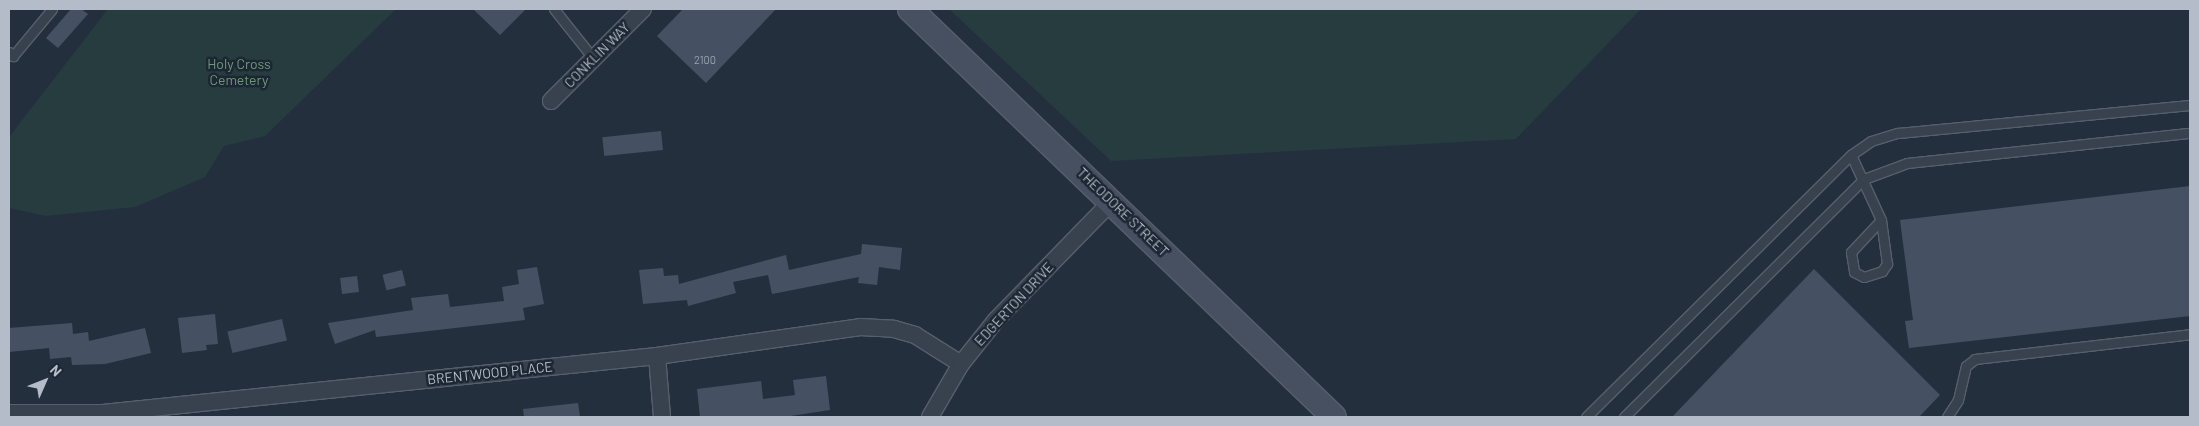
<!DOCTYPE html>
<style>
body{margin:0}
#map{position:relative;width:2199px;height:426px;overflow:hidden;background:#242f3e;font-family:Barlow,sans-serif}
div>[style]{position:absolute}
.green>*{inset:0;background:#263c3f}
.building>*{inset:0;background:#455162;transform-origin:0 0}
.roads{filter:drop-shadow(1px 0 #565f6c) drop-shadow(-1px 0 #565f6c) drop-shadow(0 1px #565f6c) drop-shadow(0 -1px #565f6c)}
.lane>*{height:9px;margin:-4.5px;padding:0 4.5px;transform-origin:4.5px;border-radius:4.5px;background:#38414e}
.street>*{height:16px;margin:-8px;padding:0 8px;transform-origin:8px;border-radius:8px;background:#38414e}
.secondary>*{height:24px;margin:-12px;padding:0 12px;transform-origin:12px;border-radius:12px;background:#465061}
span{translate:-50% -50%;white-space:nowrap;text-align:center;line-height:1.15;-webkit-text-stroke:5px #1d2633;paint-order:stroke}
.number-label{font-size:11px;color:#98a1af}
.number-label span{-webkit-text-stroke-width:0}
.street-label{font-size:14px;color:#b4bcc9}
.park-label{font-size:14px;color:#6b9a76}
.frame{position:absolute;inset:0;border:10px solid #b4bcc9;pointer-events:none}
.north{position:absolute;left:20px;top:356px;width:50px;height:50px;-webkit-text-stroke:4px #1d2633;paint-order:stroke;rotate:46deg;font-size:14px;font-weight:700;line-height:20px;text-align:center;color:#b4bcc9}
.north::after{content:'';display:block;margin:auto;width:18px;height:22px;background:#b4bcc9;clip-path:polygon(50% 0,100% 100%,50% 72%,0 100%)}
</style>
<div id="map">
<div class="green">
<div style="clip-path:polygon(108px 9px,396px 9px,265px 136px,224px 146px,205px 177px,135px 207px,46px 216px,9px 208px,9px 137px)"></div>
<div style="clip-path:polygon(949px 9px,1641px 9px,1516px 139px,1111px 161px)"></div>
</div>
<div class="building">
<div style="clip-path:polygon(71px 9px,81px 9px,88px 14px,58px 48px,46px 38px)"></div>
<div style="clip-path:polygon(473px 9px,526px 9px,500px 35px)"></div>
<div style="clip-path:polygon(683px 9px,776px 9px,706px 83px,657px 36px)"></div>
<div style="left:661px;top:131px;width:19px;height:59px;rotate:84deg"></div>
<div style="clip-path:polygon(2190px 186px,2190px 316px,1909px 348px,1905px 321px,1913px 320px,1900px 220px)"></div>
<div style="clip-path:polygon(862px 244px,902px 248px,900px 270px,879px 267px,877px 285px,858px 283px,859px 277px,772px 294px,768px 275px,733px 282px,736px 293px,688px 306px,687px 300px,643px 304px,639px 270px,663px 268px,664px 276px,678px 275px,679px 284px,786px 255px,789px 270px,861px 254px)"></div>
<div style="clip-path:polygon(537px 267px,544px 304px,523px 308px,525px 320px,376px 337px,375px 330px,335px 344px,328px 323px,413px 310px,411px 298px,448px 294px,450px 307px,504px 301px,502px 287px,519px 284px,517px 270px)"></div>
<div style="clip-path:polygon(1814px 269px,1940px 395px,1919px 417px,1672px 417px)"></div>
<div style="left:402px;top:270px;width:16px;height:20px;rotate:76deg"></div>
<div style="left:357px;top:276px;width:16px;height:17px;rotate:83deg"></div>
<div style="clip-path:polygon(215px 314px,218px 344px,206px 345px,207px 350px,182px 353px,178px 318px)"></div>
<div style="left:282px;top:319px;width:22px;height:56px;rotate:77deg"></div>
<div style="clip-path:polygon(72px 323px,73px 334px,88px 332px,89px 341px,145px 328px,151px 353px,105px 364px,72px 365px,71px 357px,50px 359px,49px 348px,9px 352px,9px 328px)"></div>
<div style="clip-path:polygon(826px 376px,830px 410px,784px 417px,700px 417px,697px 389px,761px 381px,763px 399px,795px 395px,793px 380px)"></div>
<div style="clip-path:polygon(578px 403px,580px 417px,524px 417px,523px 409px)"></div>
</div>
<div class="roads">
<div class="lane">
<div style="left:554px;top:9px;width:63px;rotate:51.5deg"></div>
<div style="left:9px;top:52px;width:6px;rotate:45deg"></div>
<div style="left:13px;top:56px;width:61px;rotate:-50.3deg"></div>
<div style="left:1851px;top:155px;width:72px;rotate:65.2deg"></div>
<div style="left:1881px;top:220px;width:44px;rotate:133.2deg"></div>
<div style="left:1851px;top:252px;width:20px;rotate:81deg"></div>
<div style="left:1854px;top:272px;width:11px;rotate:27deg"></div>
<div style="left:1864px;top:277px;width:19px;rotate:-18deg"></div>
<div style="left:1882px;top:271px;width:9px;rotate:-54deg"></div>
<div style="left:1887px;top:264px;width:44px;rotate:-97.8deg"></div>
<div style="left:1586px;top:417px;width:373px;rotate:-44.7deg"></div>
<div style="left:1851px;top:155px;width:24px;rotate:-35deg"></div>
<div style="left:1871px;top:141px;width:28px;rotate:-17deg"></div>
<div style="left:1898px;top:133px;width:293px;rotate:-5.5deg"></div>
<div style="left:1624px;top:417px;width:338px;rotate:-44.8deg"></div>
<div style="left:1864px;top:179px;width:46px;rotate:-20.4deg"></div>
<div style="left:1907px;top:163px;width:285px;rotate:-6.1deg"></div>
<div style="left:1947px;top:417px;width:20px;rotate:-57deg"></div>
<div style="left:1958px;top:400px;width:35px;rotate:-77deg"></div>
<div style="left:1966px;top:366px;width:11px;rotate:-38deg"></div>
<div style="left:1975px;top:359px;width:216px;rotate:-6.6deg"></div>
</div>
<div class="street">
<div style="left:551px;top:101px;width:130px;rotate:-45deg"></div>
<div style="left:657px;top:356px;width:61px;rotate:85.3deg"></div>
<div style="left:9px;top:413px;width:94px"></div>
<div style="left:103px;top:413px;width:557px;rotate:-5.87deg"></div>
<div style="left:657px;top:356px;width:205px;rotate:-8.1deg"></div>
<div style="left:860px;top:327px;width:34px;rotate:3deg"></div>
<div style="left:894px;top:329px;width:22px;rotate:16deg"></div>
<div style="left:915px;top:335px;width:54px;rotate:32.2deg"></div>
<div style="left:930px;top:417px;width:61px;rotate:-59.7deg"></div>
<div style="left:961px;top:364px;width:56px;rotate:-51.5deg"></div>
<div style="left:996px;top:320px;width:166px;rotate:-45.7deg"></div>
</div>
<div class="secondary">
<div style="left:910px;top:9px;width:588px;rotate:43.9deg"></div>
</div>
</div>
<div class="number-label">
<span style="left:705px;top:60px">2100</span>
</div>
<div class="street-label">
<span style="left:597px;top:55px;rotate:-45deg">CONKLIN WAY</span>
<span style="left:1123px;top:212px;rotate:44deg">THEODORE STREET</span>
<span style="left:1014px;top:304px;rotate:-47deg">EDGERTON DRIVE</span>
<span style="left:490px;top:373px;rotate:-6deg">BRENTWOOD PLACE</span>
</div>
<div class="park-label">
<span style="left:239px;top:72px">Holy Cross<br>Cemetery</span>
</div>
<div class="frame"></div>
<div class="north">N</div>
</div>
